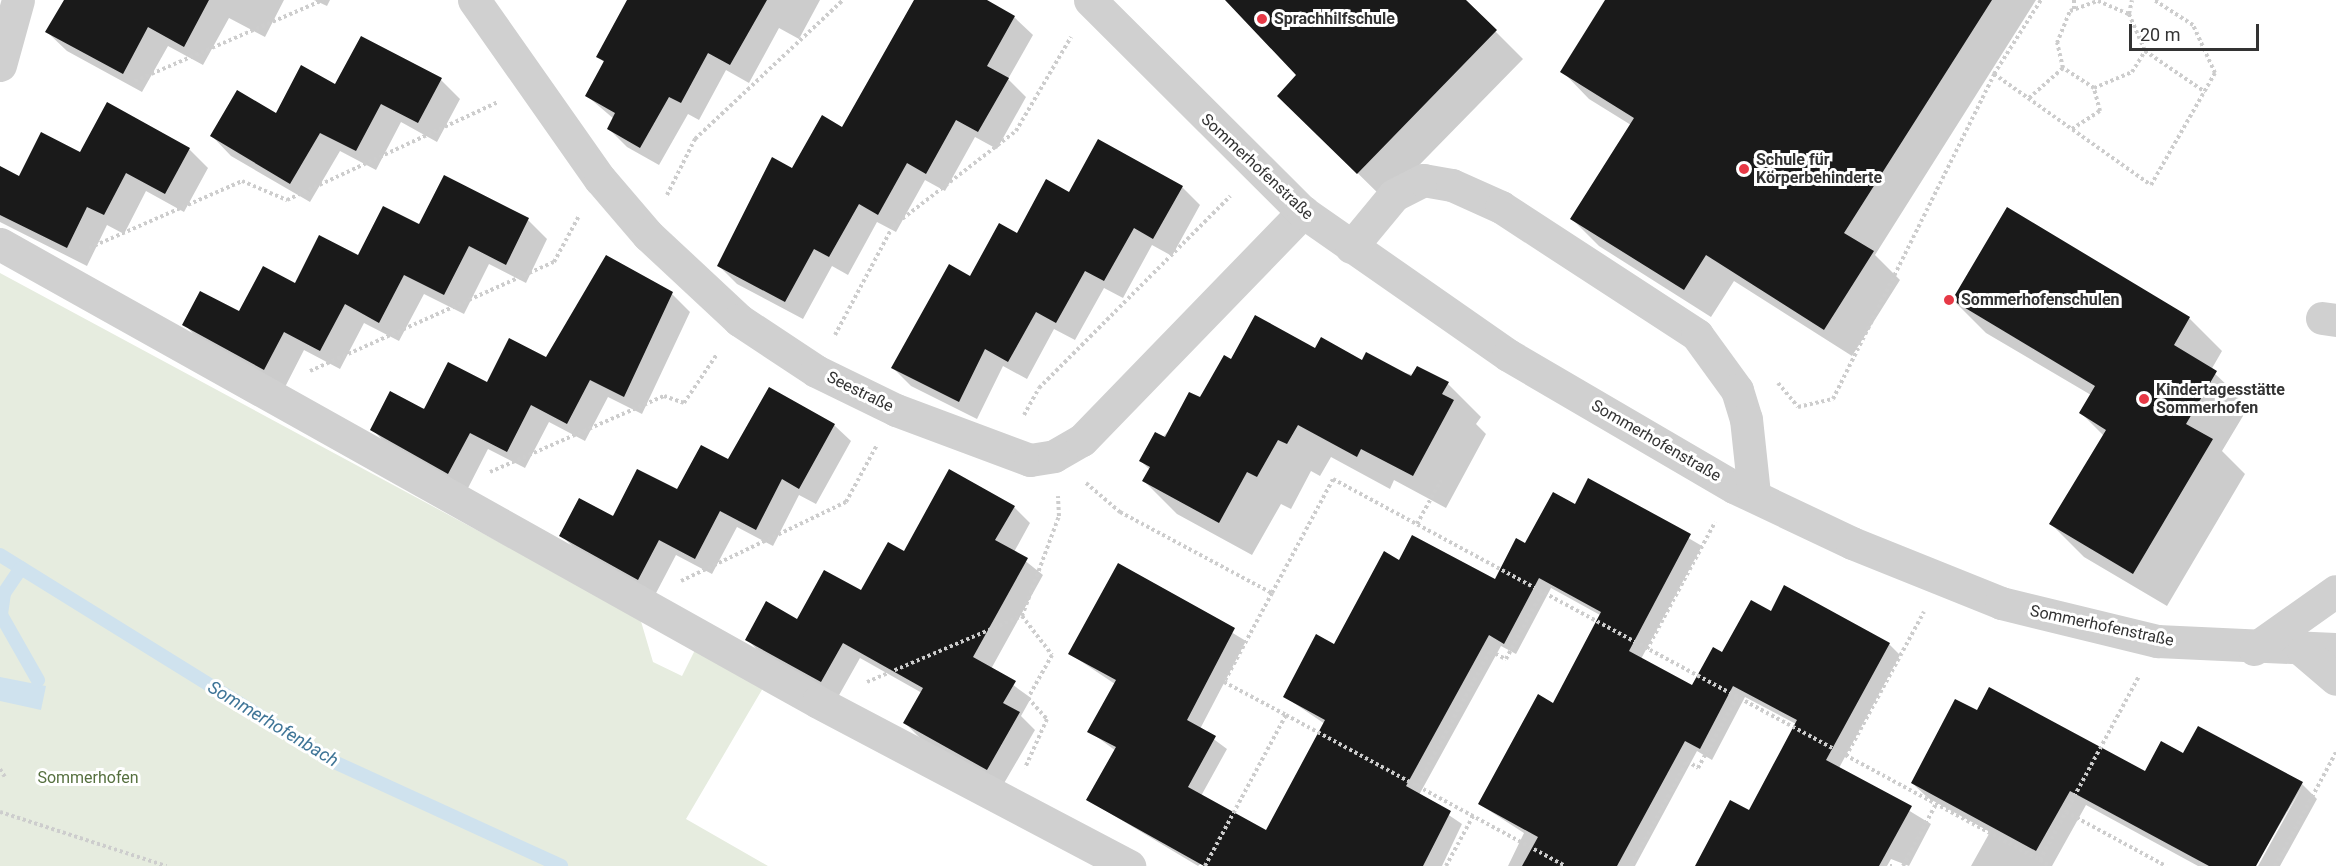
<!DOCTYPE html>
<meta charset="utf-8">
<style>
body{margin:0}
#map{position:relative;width:2336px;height:866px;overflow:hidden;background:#fff;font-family:Roboto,sans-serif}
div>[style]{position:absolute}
.green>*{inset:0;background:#e6ecdf}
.water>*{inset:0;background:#cfe2ee}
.shadow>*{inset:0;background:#0003}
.stream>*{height:14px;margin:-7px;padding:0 7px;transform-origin:7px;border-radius:7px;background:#cfe2ee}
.building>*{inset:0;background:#1a1a1a}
.path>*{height:4px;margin-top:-2px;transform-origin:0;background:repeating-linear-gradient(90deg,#cdcdcd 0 3px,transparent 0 6px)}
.minor>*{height:33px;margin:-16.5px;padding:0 16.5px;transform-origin:16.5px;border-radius:16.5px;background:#d0d0d0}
.dots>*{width:16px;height:16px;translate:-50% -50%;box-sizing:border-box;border:3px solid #fff;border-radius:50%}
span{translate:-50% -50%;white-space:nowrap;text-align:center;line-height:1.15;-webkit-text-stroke:6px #fff;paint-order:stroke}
.poi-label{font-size:16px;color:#333;font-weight:700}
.left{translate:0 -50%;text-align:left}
.street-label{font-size:16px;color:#333}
.park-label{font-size:16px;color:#56703f}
.water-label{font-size:18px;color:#3f7597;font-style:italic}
.scale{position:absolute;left:2129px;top:24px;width:130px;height:27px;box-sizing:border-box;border:3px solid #333;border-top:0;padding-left:8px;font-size:18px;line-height:21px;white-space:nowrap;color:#333;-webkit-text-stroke:4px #fff;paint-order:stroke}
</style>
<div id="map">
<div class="green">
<div style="clip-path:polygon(0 273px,640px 618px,653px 662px,682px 676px,695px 650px,763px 688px,686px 819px,768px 866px,0 866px)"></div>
</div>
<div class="water">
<div style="clip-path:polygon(0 677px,46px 686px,41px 710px,0 701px)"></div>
</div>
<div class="shadow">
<div style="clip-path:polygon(65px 0,284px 0,265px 37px,229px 18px,203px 65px,168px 46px,142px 92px,67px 51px,47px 32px)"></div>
<div style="clip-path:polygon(314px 0,330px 0,327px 6px)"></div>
<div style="clip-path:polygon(660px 0,820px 0,799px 39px,779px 28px,749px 83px,726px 70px,699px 120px,688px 114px,659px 165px,627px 147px,609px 129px,614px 119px,587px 96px,605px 63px,598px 57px)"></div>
<div style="clip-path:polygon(915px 0,984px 0,1014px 17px,1033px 35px,1008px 79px,1026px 97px,997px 149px,975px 137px,945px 191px,925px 180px,896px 232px,877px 222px,848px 275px,832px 266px,803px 319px,737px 284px,718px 265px,793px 170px,842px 129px)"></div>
<div style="clip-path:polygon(1227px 0,1464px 0,1523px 59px,1385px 200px,1279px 96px,1299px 75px)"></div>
<div style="clip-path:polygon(1607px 0,2036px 0,1875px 255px,1900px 280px,1852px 356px,1734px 281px,1711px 317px,1599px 246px,1572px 219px,1631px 125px,1589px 99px,1562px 71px)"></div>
<div style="clip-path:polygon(441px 80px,460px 99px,437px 142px,401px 122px,376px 170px,340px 151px,310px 202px,231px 156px,212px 136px,277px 115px,336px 86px)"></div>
<div style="clip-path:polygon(189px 149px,208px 168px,184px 212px,146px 191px,124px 234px,107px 225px,87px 266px,0 222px,0 174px,20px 177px,80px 154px)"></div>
<div style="clip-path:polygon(1182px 187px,1200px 205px,1172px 256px,1152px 245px,1123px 298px,1104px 288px,1075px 340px,1054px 329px,1027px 379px,1003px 366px,977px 419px,911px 386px,893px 368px,971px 278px,1069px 194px)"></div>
<div style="clip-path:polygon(528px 220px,547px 239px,526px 283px,489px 264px,464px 314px,424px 294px,399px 341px,364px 323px,340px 369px,304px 350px,284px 389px,203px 344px,184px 324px,240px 313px,420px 226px)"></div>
<div style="clip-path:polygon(672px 294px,690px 312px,642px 414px,608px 397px,585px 441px,549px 422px,525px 468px,488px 449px,467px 490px,389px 447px,372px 429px,547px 359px)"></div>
<div style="clip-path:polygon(1953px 300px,2189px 318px,2222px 351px,2211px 370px,2249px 406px,2222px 451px,2245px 474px,2167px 606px,2084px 557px,2051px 524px,2104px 436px,2081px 413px,2091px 395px,1986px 333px)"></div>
<div style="clip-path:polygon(1316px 350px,1448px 384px,1481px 417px,1476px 424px,1486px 434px,1446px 508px,1394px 480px,1390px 489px,1331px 457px,1320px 476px,1311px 471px,1291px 509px,1281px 504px,1252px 555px,1177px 514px,1144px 481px,1150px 470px,1141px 461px,1232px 361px)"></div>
<div style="clip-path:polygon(834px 425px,851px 441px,816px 504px,799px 495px,773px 546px,737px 527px,712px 574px,676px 555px,655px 595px,578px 552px,561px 535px,678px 491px,729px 461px)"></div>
<div style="clip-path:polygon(1589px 480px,1702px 546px,1641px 659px,1693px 687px,1772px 613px,1889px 644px,1900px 655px,1839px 768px,1931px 824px,1909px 866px,1891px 859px,1887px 866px,1698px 866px,1749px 812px,1796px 724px,1745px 697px,1712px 760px,1697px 751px,1635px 866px,1508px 866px,1524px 833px,1479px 804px,1554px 705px,1600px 615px,1551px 588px,1516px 654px,1501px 646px,1419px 795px,1462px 824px,1442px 866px,1219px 866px,1206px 859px,1198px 866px,1088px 800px,1116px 751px,1089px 731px,1115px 684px,1070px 654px,1119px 565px,1246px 641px,1200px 729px,1227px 749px,1201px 796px,1266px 832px,1325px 724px,1285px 697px,1335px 646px,1400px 562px,1495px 581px,1526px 545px,1575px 506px)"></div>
<div style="clip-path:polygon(1014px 507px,1030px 523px,1014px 552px,1043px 575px,991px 669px,1031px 698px,1021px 716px,1035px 730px,1003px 785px,921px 739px,905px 723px,922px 693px,860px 658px,838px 697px,763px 656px,747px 639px,862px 593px,905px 553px)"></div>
<div style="clip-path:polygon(1978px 712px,2145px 773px,2184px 755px,2302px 784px,2317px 799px,2280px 866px,2258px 866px,2302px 787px,2255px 866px,2198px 866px,2086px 805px,2052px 866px,1971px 866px,1990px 832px,1928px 798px,1912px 783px)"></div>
</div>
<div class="stream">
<div style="left:0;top:555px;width:391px;rotate:31.8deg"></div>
<div style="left:332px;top:761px;width:252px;rotate:24.6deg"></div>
<div style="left:21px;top:568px;width:30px;rotate:124deg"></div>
<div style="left:4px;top:593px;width:22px;rotate:98deg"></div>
<div style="left:1px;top:615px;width:75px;rotate:60.4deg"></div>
</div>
<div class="building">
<div style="clip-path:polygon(64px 0,209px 0,184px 47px,148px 27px,123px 74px,45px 32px)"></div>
<div style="clip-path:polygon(627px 0,767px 0,730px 65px,708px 53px,681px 103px,669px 97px,640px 148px,607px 129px,615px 113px,585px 96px,604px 61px,596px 57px)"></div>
<div style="clip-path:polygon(914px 0,987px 0,1015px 16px,987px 66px,1009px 78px,978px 132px,956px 120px,926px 174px,907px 163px,878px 215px,859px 204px,829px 257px,814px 249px,785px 302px,717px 266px,772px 157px,792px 168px,822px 115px,842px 127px)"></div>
<div style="clip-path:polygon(1225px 0,1466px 0,1497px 30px,1357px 174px,1277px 96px,1296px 75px)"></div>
<div style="clip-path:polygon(1605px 0,1992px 0,1844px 233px,1874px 251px,1824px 330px,1706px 255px,1684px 290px,1570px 219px,1634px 118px,1560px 72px)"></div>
<div style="clip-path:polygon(361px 36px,442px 78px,418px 123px,381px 104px,356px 151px,320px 133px,290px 184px,210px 136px,237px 90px,276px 113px,301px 65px,335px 84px)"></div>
<div style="clip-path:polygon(107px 102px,190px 148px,165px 194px,126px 173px,104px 215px,87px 207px,67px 248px,0 215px,0 166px,19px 176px,41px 132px,80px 152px)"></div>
<div style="clip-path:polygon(1098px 139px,1183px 186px,1153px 239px,1134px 228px,1104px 281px,1085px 271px,1056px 323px,1036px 312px,1008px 362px,985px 349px,959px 402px,891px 368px,949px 264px,970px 276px,999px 223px,1017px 233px,1046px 179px,1069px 192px)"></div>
<div style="clip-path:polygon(444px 175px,529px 218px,506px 265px,469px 246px,444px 295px,404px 275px,379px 323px,345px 304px,320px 351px,284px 332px,264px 370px,182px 325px,200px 291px,239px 311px,263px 266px,295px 283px,319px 235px,358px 255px,383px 206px,419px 224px)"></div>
<div style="clip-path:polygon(2007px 207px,2190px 317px,2174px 345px,2217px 371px,2186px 424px,2213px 439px,2133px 574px,2049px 524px,2106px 430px,2079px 413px,2095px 386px,1952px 300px)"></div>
<div style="clip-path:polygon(606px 255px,673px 292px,624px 397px,590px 380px,567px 424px,531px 405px,507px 452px,470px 433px,448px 474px,370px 430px,390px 391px,424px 409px,448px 362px,487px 382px,509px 338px,546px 357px)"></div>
<div style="clip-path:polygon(1255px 315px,1315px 348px,1321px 337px,1362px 360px,1366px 352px,1411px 376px,1417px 366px,1449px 382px,1442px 394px,1454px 400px,1413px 476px,1361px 449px,1357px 457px,1298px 425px,1287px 444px,1278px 440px,1257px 477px,1247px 472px,1219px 523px,1142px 481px,1150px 467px,1139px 461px,1155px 432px,1165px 437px,1189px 392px,1200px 397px,1224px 355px,1231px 359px)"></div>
<div style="clip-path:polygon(769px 387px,835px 424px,799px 489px,782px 479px,756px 530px,720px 511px,695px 559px,659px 540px,638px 580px,559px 536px,579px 498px,613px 516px,637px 469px,677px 489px,701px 445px,728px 459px)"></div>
<div style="clip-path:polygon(949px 469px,1015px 506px,995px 540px,1028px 558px,973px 657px,1016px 681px,1003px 703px,1020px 712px,987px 770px,903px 723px,923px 688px,843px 643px,821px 682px,745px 640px,766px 601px,797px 619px,824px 570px,861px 590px,888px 542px,904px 551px)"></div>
<div style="clip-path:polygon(1588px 478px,1691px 534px,1629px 651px,1692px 685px,1713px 647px,1722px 652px,1751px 600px,1771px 611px,1784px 585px,1890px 643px,1826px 760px,1912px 806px,1879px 866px,1695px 866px,1730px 800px,1749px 810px,1797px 720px,1733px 686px,1700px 749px,1685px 741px,1617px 866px,1522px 866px,1538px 837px,1478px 804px,1538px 694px,1553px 703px,1601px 612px,1539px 578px,1504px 644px,1489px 635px,1406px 786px,1451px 811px,1423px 866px,1204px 866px,1086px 800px,1116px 747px,1087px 732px,1116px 680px,1068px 654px,1118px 563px,1235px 628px,1187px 720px,1216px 736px,1188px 787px,1266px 830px,1325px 720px,1283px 697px,1316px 634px,1334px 644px,1384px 551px,1399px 560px,1412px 535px,1495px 579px,1516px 538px,1525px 543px,1553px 492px,1575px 504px)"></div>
<div style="clip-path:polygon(1989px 687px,2145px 771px,2161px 741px,2183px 753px,2198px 726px,2303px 782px,2256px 866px,2209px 866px,2070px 791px,2036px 851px,1911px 783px,1955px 699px,1977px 710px)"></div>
</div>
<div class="path">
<div style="left:2074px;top:0;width:10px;rotate:90deg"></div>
<div style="left:2129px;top:14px;width:14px;rotate:-78deg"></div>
<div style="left:1994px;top:74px;width:192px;rotate:35.3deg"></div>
<div style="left:2151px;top:185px;width:129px;rotate:-60.3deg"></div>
<div style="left:2215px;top:73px;width:53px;rotate:-114.6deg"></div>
<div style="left:2193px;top:25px;width:46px;rotate:-147.3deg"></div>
<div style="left:135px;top:81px;width:205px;rotate:-23.3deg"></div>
<div style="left:2094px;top:88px;width:41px;rotate:-22.8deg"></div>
<div style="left:2132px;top:72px;width:25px;rotate:-58deg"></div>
<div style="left:2029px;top:98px;width:45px;rotate:-41.4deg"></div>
<div style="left:2072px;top:129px;width:33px;rotate:-33deg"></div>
<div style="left:2100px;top:111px;width:24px;rotate:-105deg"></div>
<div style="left:2094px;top:88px;width:37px;rotate:-147deg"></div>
<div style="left:2063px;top:68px;width:26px;rotate:-103deg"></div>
<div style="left:2057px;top:43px;width:35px;rotate:-68deg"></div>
<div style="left:2070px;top:11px;width:30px;rotate:-20deg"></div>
<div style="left:2098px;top:1px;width:34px;rotate:23deg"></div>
<div style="left:2129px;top:14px;width:40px;rotate:66.6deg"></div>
<div style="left:2145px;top:51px;width:73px;rotate:34.3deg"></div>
<div style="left:667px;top:195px;width:63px;rotate:-63.4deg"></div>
<div style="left:695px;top:139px;width:203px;rotate:-43.2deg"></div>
<div style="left:89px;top:248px;width:167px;rotate:-23.6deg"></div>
<div style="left:242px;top:181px;width:49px;rotate:22.9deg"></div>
<div style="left:287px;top:200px;width:233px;rotate:-24.9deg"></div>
<div style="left:835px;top:335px;width:123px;rotate:-62deg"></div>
<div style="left:893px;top:226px;width:155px;rotate:-37.7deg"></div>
<div style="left:1016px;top:131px;width:109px;rotate:-59.7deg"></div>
<div style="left:310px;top:371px;width:267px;rotate:-24.1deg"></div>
<div style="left:554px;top:262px;width:52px;rotate:-61.5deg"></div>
<div style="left:1778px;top:383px;width:31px;rotate:50deg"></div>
<div style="left:1798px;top:407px;width:36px;rotate:-13deg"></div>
<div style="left:1833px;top:399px;width:363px;rotate:-63.6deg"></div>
<div style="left:1994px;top:74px;width:88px;rotate:-57.6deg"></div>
<div style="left:1024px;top:415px;width:31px;rotate:-61deg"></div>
<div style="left:1039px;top:388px;width:271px;rotate:-45.1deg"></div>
<div style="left:490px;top:472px;width:190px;rotate:-23.6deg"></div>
<div style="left:664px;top:396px;width:21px;rotate:19deg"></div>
<div style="left:684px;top:403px;width:59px;rotate:-56deg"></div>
<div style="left:1086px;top:483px;width:45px;rotate:40.5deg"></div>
<div style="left:1120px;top:512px;width:172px;rotate:28.1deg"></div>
<div style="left:1272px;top:593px;width:101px;rotate:118.3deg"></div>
<div style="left:1224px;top:682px;width:70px;rotate:28deg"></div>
<div style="left:1417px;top:524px;width:50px;rotate:-61.4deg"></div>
<div style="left:681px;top:581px;width:183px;rotate:-25.6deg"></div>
<div style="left:846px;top:502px;width:65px;rotate:-61.5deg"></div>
<div style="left:1272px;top:593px;width:129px;rotate:-61.8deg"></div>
<div style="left:1333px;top:479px;width:803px;rotate:28.32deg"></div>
<div style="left:2040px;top:860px;width:209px;rotate:-61.7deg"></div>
<div style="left:1022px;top:616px;width:49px;rotate:52.4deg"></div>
<div style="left:1052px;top:655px;width:49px;rotate:119.2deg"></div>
<div style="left:1028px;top:698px;width:28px;rotate:48deg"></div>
<div style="left:1047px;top:719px;width:54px;rotate:114.2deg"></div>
<div style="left:1647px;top:649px;width:144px;rotate:-61.8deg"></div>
<div style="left:867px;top:682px;width:168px;rotate:-23.1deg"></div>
<div style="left:1022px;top:616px;width:107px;rotate:-69.7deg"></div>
<div style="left:1059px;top:516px;width:20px;rotate:-93deg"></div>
<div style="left:1846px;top:756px;width:164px;rotate:-61.6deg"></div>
<div style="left:0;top:769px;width:9px;rotate:58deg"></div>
<div style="left:1417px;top:786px;width:153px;rotate:-61.6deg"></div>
<div style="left:1490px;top:651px;width:18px;rotate:27deg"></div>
<div style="left:1506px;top:659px;width:76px;rotate:-61.8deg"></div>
<div style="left:0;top:812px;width:175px;rotate:18deg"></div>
<div style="left:2066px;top:812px;width:114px;rotate:28.4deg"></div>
<div style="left:2040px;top:860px;width:12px;rotate:31deg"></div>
<div style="left:1205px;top:866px;width:171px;rotate:-61.8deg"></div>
<div style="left:1286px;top:715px;width:317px;rotate:28.4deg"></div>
<div style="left:1446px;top:866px;width:57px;rotate:-61.6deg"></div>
<div style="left:1631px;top:866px;width:119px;rotate:-61.9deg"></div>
<div style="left:1687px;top:761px;width:13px;rotate:32deg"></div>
<div style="left:1698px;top:768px;width:81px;rotate:-61.2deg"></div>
<div style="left:1884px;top:866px;width:8px"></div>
<div style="left:1903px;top:866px;width:70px;rotate:-62deg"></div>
<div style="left:2275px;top:866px;width:129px;rotate:-61.8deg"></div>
</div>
<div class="minor">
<div style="left:474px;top:0;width:219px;rotate:54.9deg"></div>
<div style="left:600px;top:179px;width:74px;rotate:49.4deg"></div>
<div style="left:648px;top:235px;width:125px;rotate:43deg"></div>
<div style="left:739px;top:320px;width:92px;rotate:33.5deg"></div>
<div style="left:816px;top:371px;width:89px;rotate:26deg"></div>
<div style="left:896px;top:410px;width:143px;rotate:20.5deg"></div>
<div style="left:1030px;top:460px;width:24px;rotate:-9deg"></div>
<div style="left:1054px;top:456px;width:32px;rotate:-30deg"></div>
<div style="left:1082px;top:440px;width:318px;rotate:-45.9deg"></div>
<div style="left:1090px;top:0;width:301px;rotate:44.9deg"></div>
<div style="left:1303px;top:212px;width:250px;rotate:34.9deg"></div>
<div style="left:1508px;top:355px;width:262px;rotate:30.3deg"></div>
<div style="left:1734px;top:487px;width:131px;rotate:25.4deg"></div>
<div style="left:1852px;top:543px;width:161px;rotate:21.9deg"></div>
<div style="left:2001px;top:603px;width:161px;rotate:13.7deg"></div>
<div style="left:2157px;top:641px;width:179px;rotate:2.6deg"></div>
<div style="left:0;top:65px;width:67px;rotate:-74.5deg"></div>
<div style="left:0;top:244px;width:937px;rotate:29.24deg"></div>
<div style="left:818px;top:702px;width:352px;rotate:27.8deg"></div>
<div style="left:1351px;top:247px;width:67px;rotate:-50.4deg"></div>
<div style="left:1394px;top:195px;width:33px;rotate:-27deg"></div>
<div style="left:1423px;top:180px;width:29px;rotate:10deg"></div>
<div style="left:1452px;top:185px;width:54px;rotate:24.2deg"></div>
<div style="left:1501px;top:207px;width:234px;rotate:33.1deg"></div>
<div style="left:1697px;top:335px;width:68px;rotate:54deg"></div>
<div style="left:1737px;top:390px;width:30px;rotate:73deg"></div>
<div style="left:1746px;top:419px;width:75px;rotate:83.9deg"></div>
<div style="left:2322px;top:318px;width:14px;rotate:8deg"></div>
<div style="left:2254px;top:649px;width:100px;rotate:-35.3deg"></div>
<div style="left:2303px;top:651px;width:43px;rotate:40.3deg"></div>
</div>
<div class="dots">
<div style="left:1262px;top:19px;background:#e63946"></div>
<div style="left:1744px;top:169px;background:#e63946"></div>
<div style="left:1949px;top:300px;background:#e63946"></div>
<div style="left:2144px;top:399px;background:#e63946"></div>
</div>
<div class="poi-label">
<span class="left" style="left:1274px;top:19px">Sprachhilfschule</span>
<span class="left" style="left:1756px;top:169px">Schule für<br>Körperbehinderte</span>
<span class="left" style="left:1961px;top:300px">Sommerhofenschulen</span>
<span class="left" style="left:2156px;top:399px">Kindertagesstätte<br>Sommerhofen</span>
</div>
<div class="street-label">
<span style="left:1257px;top:167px;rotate:43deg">Sommerhofenstraße</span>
<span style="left:860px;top:392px;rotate:26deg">Seestraße</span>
<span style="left:1656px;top:441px;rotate:30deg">Sommerhofenstraße</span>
<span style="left:2102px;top:626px;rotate:12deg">Sommerhofenstraße</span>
</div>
<div class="park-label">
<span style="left:88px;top:778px">Sommerhofen</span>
</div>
<div class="water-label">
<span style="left:273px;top:724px;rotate:31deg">Sommerhofenbach</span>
</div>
<div class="scale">20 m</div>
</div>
